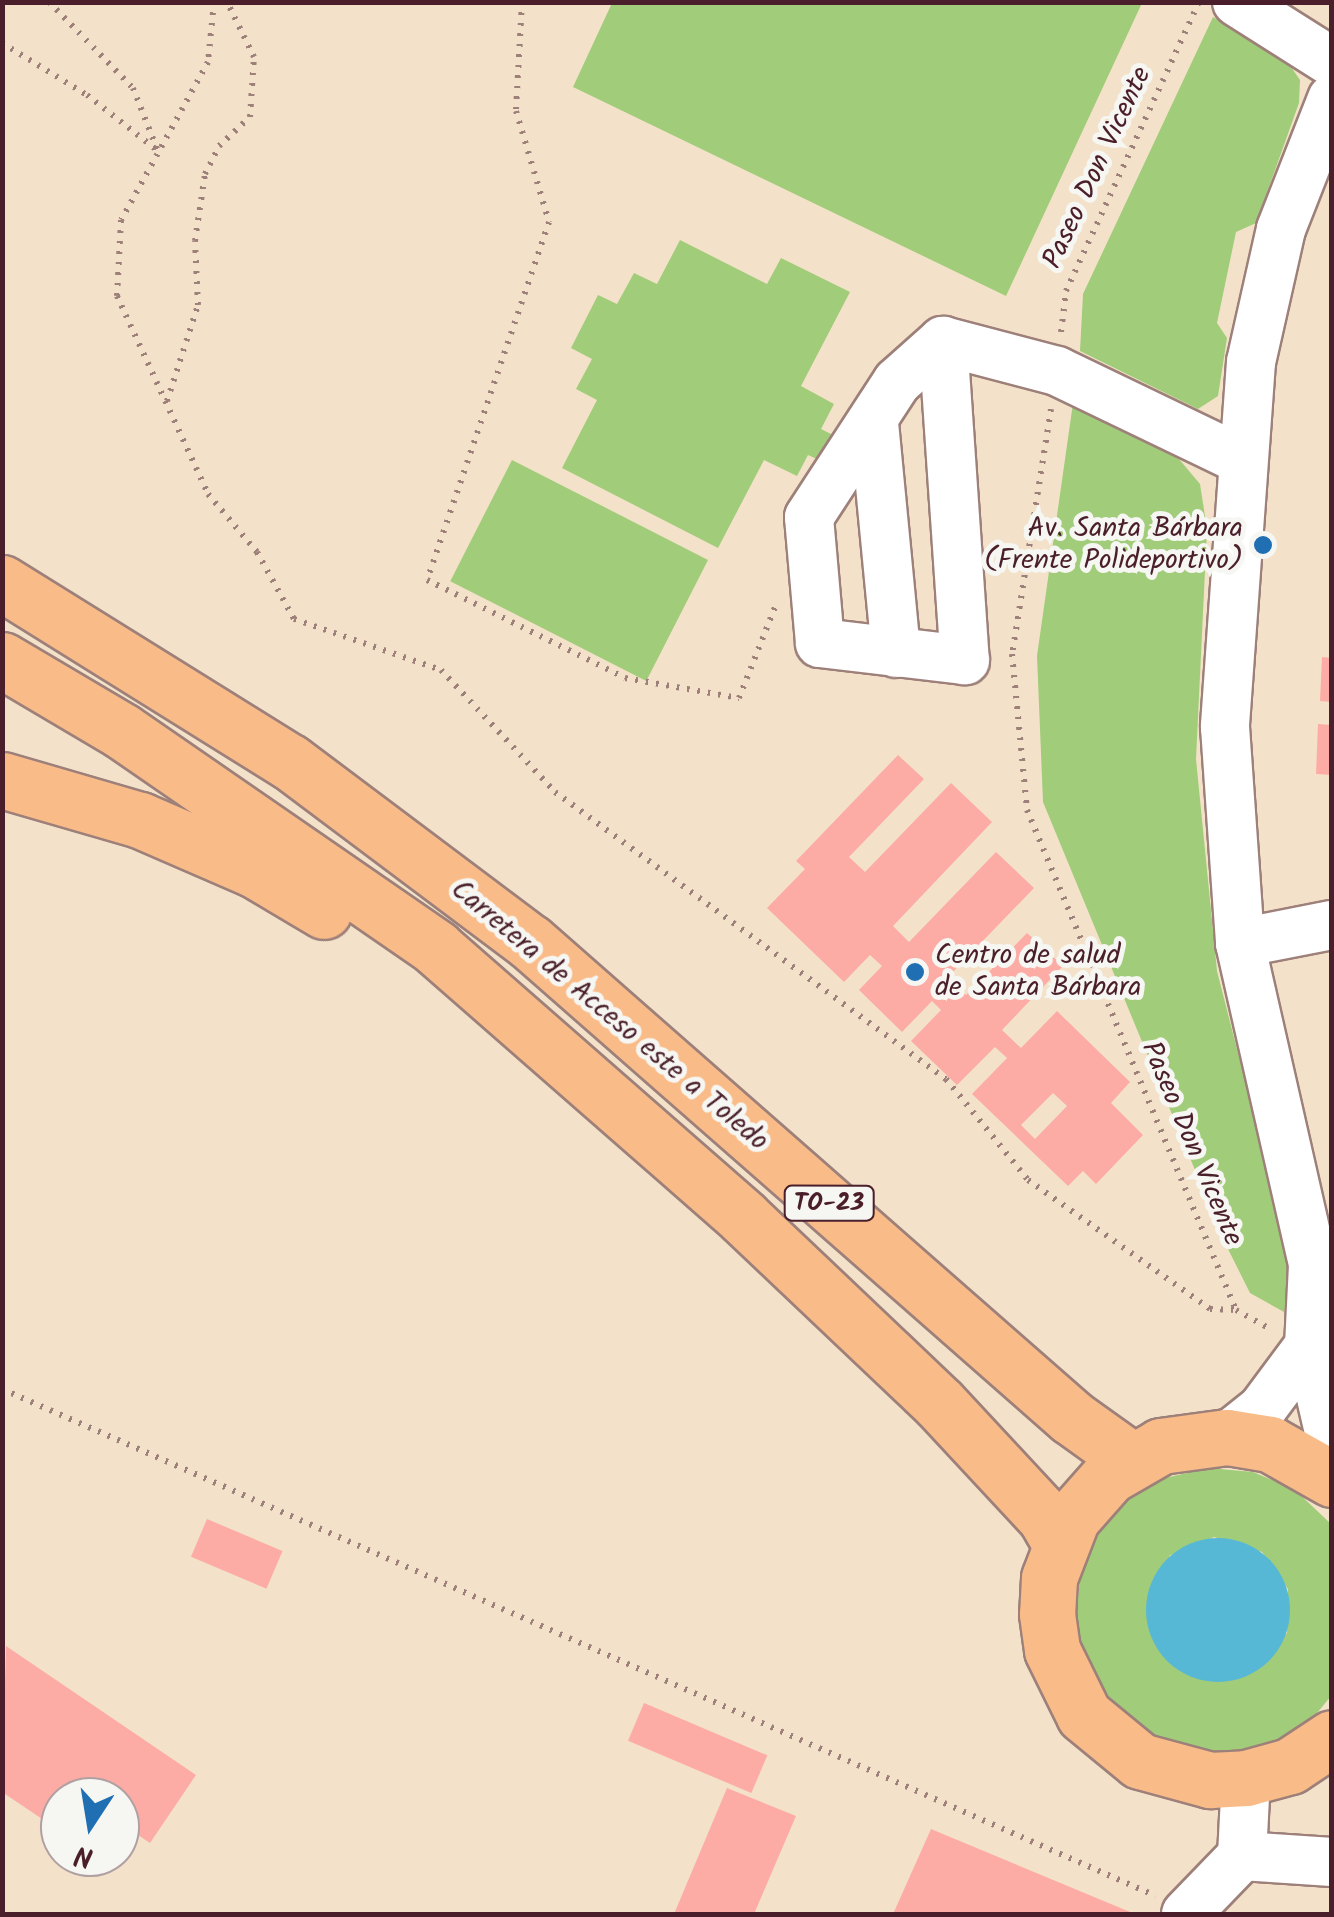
<!DOCTYPE html>
<meta charset="utf-8">
<style>
body{margin:0}
#map{position:relative;width:1334px;height:1917px;overflow:hidden;background:#f3e2c9;font-family:Kalam,sans-serif}
div>[style]{position:absolute}
.green>*{inset:0;background:#a1cc79;transform-origin:0 0}
.water>*{inset:0;background:#57b8d6}
.round{border-radius:50%}
.building>*{inset:0;background:#fdaca5;transform-origin:0 0}
.path>*{height:6px;margin-top:-3px;transform-origin:0;background:repeating-linear-gradient(90deg,#9e807a 0 2.5px,transparent 0 10.5px)}
.roads{filter:drop-shadow(2px 0 #9e807a) drop-shadow(-2px 0 #9e807a) drop-shadow(0 2px #9e807a) drop-shadow(0 -2px #9e807a)}
.minor>*{height:48px;margin:-24px;padding:0 24px;transform-origin:24px;border-radius:24px;background:#fff}
.major>*{height:55px;margin:-27.5px;padding:0 27.5px;transform-origin:27.5px;border-radius:27.5px;background:#f9bc89}
.highway>*{height:55px;margin:-27.5px;padding:0 27.5px;transform-origin:27.5px;border-radius:27.5px;background:#f9bc89}
.dots>*{width:28px;height:28px;translate:-50% -50%;box-sizing:border-box;border:5px solid #f6f6f2;border-radius:50%}
span{translate:-50% -50%;white-space:nowrap;text-align:center;line-height:1.15;-webkit-text-stroke:10px #f6f6f2;paint-order:stroke}
.shield-label span{padding:2px 8px;background:#f6f6f2;border:2px solid;border-radius:8px;-webkit-text-stroke-width:0}
.shield-label{font-size:25px;color:#4a1f2b;font-weight:700}
.street-label{font-size:28px;color:#4a1f2b}
.poi-label{font-size:28px;color:#4a1f2b}
.right{translate:-100% -50%;text-align:right}
.left{translate:0 -50%;text-align:left}
.frame{position:absolute;inset:0;border:5px solid #4a1f2b;pointer-events:none}
.north{position:absolute;left:40px;top:1777px;width:100px;height:100px;box-sizing:border-box;background:#f6f6f2;border:2px solid #b1a0a2;border-radius:50%;rotate:192deg;font-size:28px;font-weight:700;line-height:40px;text-align:center;color:#4a1f2b}
.north::after{content:'';display:block;margin:auto;width:35px;height:45px;background:#1f6fb2;clip-path:polygon(50% 0,100% 100%,50% 72%,0 100%)}
</style>
<div id="map">
<div class="green">
<div style="clip-path:polygon(612px 3px,612px 2px,1142px 3px,1006px 296px,573px 87px)"></div>
<div style="clip-path:polygon(1213px 17px,1289px 64px,1300px 80px,1299px 103px,1256px 223px,1236px 232px,1217px 323px,1227px 338px,1218px 396px,1198px 409px,1080px 351px,1083px 294px)"></div>
<div style="clip-path:polygon(680px 240px,767px 284px,781px 258px,850px 292px,801px 386px,834px 404px,821px 429px,833px 435px,819px 460px,808px 455px,797px 476px,764px 460px,718px 548px,562px 468px,597px 400px,576px 389px,592px 359px,571px 348px,598px 295px,617px 304px,634px 273px,657px 284px)"></div>
<div style="clip-path:polygon(1073px 403px,1173px 452px,1200px 484px,1207px 529px,1196px 759px,1217px 971px,1292px 1264px,1284px 1312px,1250px 1293px,1226px 1245px,1043px 802px,1037px 656px)"></div>
<div style="left:512px;top:460px;width:220px;height:136px;rotate:27deg"></div>
<div style="clip-path:polygon(evenodd,1209px 1468px,1253px 1472px,1294px 1489px,1331px 1524px,1331px 1696px,1313px 1718px,1274px 1741px,1231px 1752px,1186px 1749px,1145px 1731px,1110px 1702px,1087px 1664px,1076px 1620px,1080px 1576px,1098px 1535px,1127px 1500px,1165px 1478px,1209px 1468px,1214px 1537px,1262px 1552px,1288px 1589px,1287px 1634px,1169px 1556px,1214px 1537px)"></div>
</div>
<div class="water">
<div class="round" style="left:1146px;top:1538px;width:144px;height:144px"></div>
</div>
<div class="building">
<div style="clip-path:polygon(1322px 657px,1332px 658px,1332px 702px,1320px 701px)"></div>
<div style="clip-path:polygon(1318px 724px,1332px 725px,1332px 775px,1316px 774px)"></div>
<div style="clip-path:polygon(evenodd,898px 755px,924px 779px,849px 857px,865px 872px,951px 783px,992px 822px,893px 926px,909px 942px,996px 852px,1034px 888px,948px 977px,966px 995px,1027px 933px,1063px 966px,1002px 1030px,1021px 1048px,1057px 1011px,1130px 1082px,1111px 1103px,1143px 1135px,1096px 1184px,1083px 1171px,1068px 1186px,972px 1094px,1007px 1058px,995px 1047px,957px 1085px,911px 1041px,941px 1010px,932px 1001px,902px 1032px,859px 990px,882px 966px,870px 955px,844px 982px,767px 908px,805px 869px,796px 861px,898px 755px,1053px 1093px,1067px 1106px,1035px 1139px,1021px 1125px,1053px 1093px)"></div>
<div style="left:207px;top:1519px;width:82px;height:41px;rotate:23deg"></div>
<div style="clip-path:polygon(6px 1646px,196px 1775px,150px 1843px,120px 1823px,120px 1797px,60px 1797px,60px 1831px,2px 1792px)"></div>
<div style="left:644px;top:1703px;width:134px;height:41px;rotate:23deg"></div>
<div style="clip-path:polygon(727px 1788px,796px 1816px,754px 1914px,674px 1914px)"></div>
<div style="clip-path:polygon(931px 1829px,1135px 1914px,893px 1914px)"></div>
</div>
<div class="path">
<div style="left:49px;top:2px;width:120px;rotate:45.7deg"></div>
<div style="left:133px;top:88px;width:66px;rotate:68.5deg"></div>
<div style="left:214px;top:2px;width:60px;rotate:95.7deg"></div>
<div style="left:208px;top:62px;width:180px;rotate:118.8deg"></div>
<div style="left:121px;top:220px;width:76px;rotate:93deg"></div>
<div style="left:117px;top:296px;width:218px;rotate:65.3deg"></div>
<div style="left:208px;top:494px;width:76px;rotate:49.8deg"></div>
<div style="left:257px;top:552px;width:77px;rotate:61.1deg"></div>
<div style="left:294px;top:619px;width:156px;rotate:19.1deg"></div>
<div style="left:441px;top:670px;width:167px;rotate:46.9deg"></div>
<div style="left:555px;top:792px;width:485px;rotate:36.3deg"></div>
<div style="left:946px;top:1079px;width:130px;rotate:50.9deg"></div>
<div style="left:1028px;top:1180px;width:223px;rotate:35.3deg"></div>
<div style="left:1210px;top:1309px;width:26px;rotate:2deg"></div>
<div style="left:522px;top:2px;width:109px;rotate:93.2deg"></div>
<div style="left:516px;top:111px;width:116px;rotate:73.4deg"></div>
<div style="left:549px;top:222px;width:378px;rotate:108.8deg"></div>
<div style="left:427px;top:580px;width:221px;rotate:26.3deg"></div>
<div style="left:625px;top:678px;width:116px;rotate:10deg"></div>
<div style="left:739px;top:698px;width:98px;rotate:-68.4deg"></div>
<div style="left:2px;top:43px;width:100px;rotate:31.5deg"></div>
<div style="left:87px;top:95px;width:89px;rotate:38.2deg"></div>
<div style="left:1061px;top:332px;width:41px;rotate:-83deg"></div>
<div style="left:1066px;top:291px;width:316px;rotate:-65.3deg"></div>
<div style="left:167px;top:401px;width:101px;rotate:-72.1deg"></div>
<div style="left:198px;top:305px;width:64px;rotate:-92.7deg"></div>
<div style="left:195px;top:241px;width:68px;rotate:-81.5deg"></div>
<div style="left:205px;top:174px;width:31px;rotate:-63deg"></div>
<div style="left:219px;top:146px;width:42px;rotate:-43.1deg"></div>
<div style="left:250px;top:117px;width:60px;rotate:-86.2deg"></div>
<div style="left:254px;top:57px;width:61px;rotate:-116.1deg"></div>
<div style="left:1051px;top:409px;width:248px;rotate:99deg"></div>
<div style="left:1012px;top:654px;width:157px;rotate:84.5deg"></div>
<div style="left:1027px;top:810px;width:542px;rotate:67.32deg"></div>
<div style="left:1236px;top:1310px;width:41px;rotate:29.1deg"></div>
<div style="left:2px;top:1389px;width:1260px;rotate:23.72deg"></div>
</div>
<div class="roads">
<div class="minor">
<div style="left:1237px;top:2px;width:112px;rotate:32.3deg"></div>
<div style="left:1332px;top:99px;width:140px;rotate:111.4deg"></div>
<div style="left:1281px;top:229px;width:136px;rotate:102.7deg"></div>
<div style="left:1251px;top:362px;width:366px;rotate:94.1deg"></div>
<div style="left:1225px;top:727px;width:217px;rotate:86deg"></div>
<div style="left:1240px;top:943px;width:330px;rotate:77.2deg"></div>
<div style="left:1313px;top:1265px;width:81px;rotate:92.8deg"></div>
<div style="left:1309px;top:1346px;width:102px;rotate:76.9deg"></div>
<div style="left:943px;top:341px;width:320px;rotate:86.1deg"></div>
<div style="left:965px;top:660px;width:146px;rotate:-173.3deg"></div>
<div style="left:820px;top:643px;width:126px;rotate:-95deg"></div>
<div style="left:809px;top:517px;width:161px;rotate:-56.9deg"></div>
<div style="left:897px;top:382px;width:62px;rotate:-41.7deg"></div>
<div style="left:943px;top:341px;width:118px;rotate:14.7deg"></div>
<div style="left:1057px;top:371px;width:205px;rotate:25.7deg"></div>
<div style="left:874px;top:423px;width:231px;rotate:84.5deg"></div>
<div style="left:1240px;top:943px;width:94px;rotate:-11.1deg"></div>
<div style="left:1227px;top:1437px;width:45px;rotate:-38.7deg"></div>
<div style="left:1262px;top:1409px;width:79px;rotate:-53.3deg"></div>
<div style="left:1309px;top:1346px;width:18px;rotate:-27deg"></div>
<div style="left:1242px;top:1856px;width:90px;rotate:3.8deg"></div>
<div style="left:1186px;top:1914px;width:81px;rotate:-46deg"></div>
<div style="left:1242px;top:1856px;width:78px;rotate:-87.1deg"></div>
</div>
<div class="major">
<div style="left:1332px;top:1479px;width:71px;rotate:-150.6deg"></div>
<div style="left:1270px;top:1444px;width:44px;rotate:-170.8deg"></div>
<div style="left:1227px;top:1437px;width:67px;rotate:172.2deg"></div>
<div style="left:1161px;top:1446px;width:60px;rotate:150deg"></div>
<div style="left:1109px;top:1476px;width:56px;rotate:131.4deg"></div>
<div style="left:1072px;top:1518px;width:64px;rotate:111deg"></div>
<div style="left:1049px;top:1578px;width:36px;rotate:93deg"></div>
<div style="left:1047px;top:1614px;width:36px;rotate:82deg"></div>
<div style="left:1052px;top:1650px;width:72px;rotate:63.8deg"></div>
<div style="left:1084px;top:1715px;width:72px;rotate:39.4deg"></div>
<div style="left:1140px;top:1761px;width:73px;rotate:15.2deg"></div>
<div style="left:1210px;top:1780px;width:36px;rotate:-3deg"></div>
<div style="left:1246px;top:1778px;width:46px;rotate:-15.3deg"></div>
<div style="left:1290px;top:1766px;width:50px;rotate:-33.7deg"></div>
</div>
<div class="highway">
<div style="left:2px;top:583px;width:339px;rotate:31.9deg"></div>
<div style="left:290px;top:762px;width:300px;rotate:36.9deg"></div>
<div style="left:530px;top:942px;width:720px;rotate:41.28deg"></div>
<div style="left:1071px;top:1417px;width:74px;rotate:35.6deg"></div>
<div style="left:2px;top:660px;width:139px;rotate:30.6deg"></div>
<div style="left:122px;top:731px;width:382px;rotate:34.6deg"></div>
<div style="left:436px;top:948px;width:408px;rotate:41.2deg"></div>
<div style="left:743px;top:1217px;width:270px;rotate:43.5deg"></div>
<div style="left:939px;top:1403px;width:156px;rotate:47.1deg"></div>
<div style="left:1045px;top:1517px;width:30px;rotate:60deg"></div>
<div style="left:2px;top:780px;width:144px;rotate:16.2deg"></div>
<div style="left:140px;top:820px;width:125px;rotate:23.5deg"></div>
<div style="left:255px;top:870px;width:80px;rotate:30.7deg"></div>
</div>
</div>
<div class="dots">
<div style="left:1263px;top:545px;background:#1f6fb2"></div>
<div style="left:915px;top:972px;background:#1f6fb2"></div>
</div>
<div class="shield-label">
<span style="left:829px;top:1203px">TO-23</span>
</div>
<div class="street-label">
<span style="left:1098px;top:168px;rotate:-65deg">Paseo Don Vicente</span>
<span style="left:609px;top:1016px;rotate:40deg">Carretera de Acceso este a Toledo</span>
<span style="left:1191px;top:1144px;rotate:67deg">Paseo Don Vicente</span>
</div>
<div class="poi-label">
<span class="right" style="left:1243px;top:545px">Av. Santa Bárbara<br>(Frente Polideportivo)</span>
<span class="left" style="left:935px;top:972px">Centro de salud<br>de Santa Bárbara</span>
</div>
<div class="frame"></div>
<div class="north">N</div>
</div>
